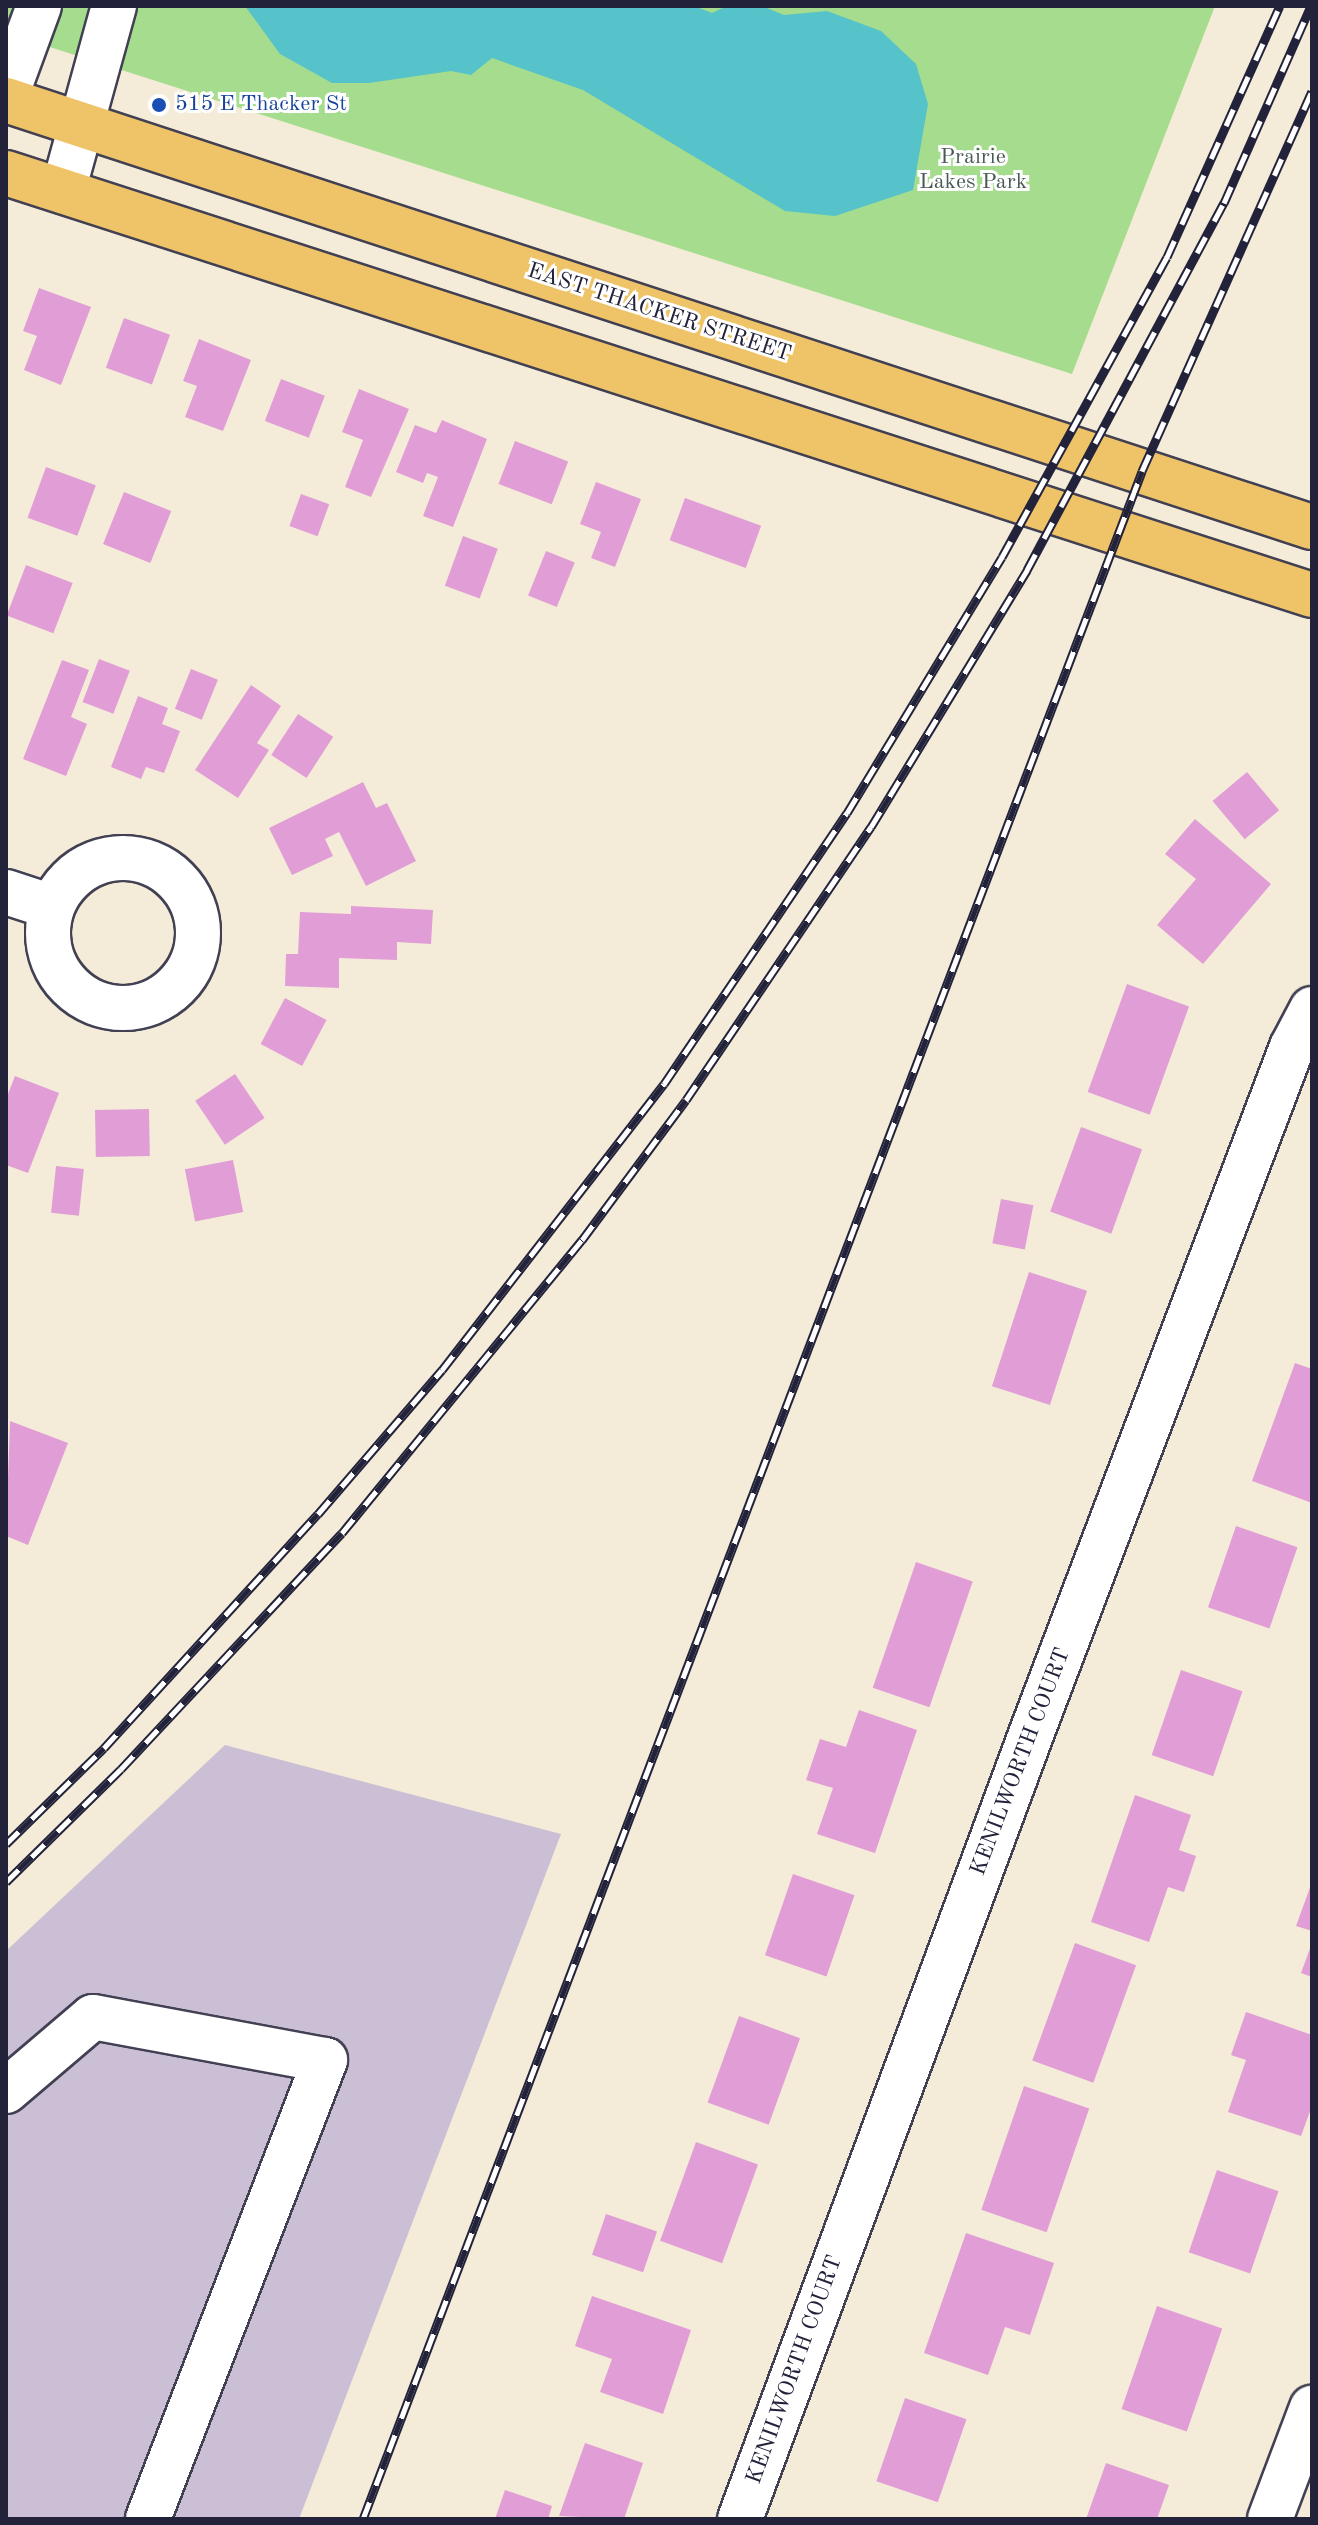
<!DOCTYPE html>
<style>
body{margin:0}
#map{position:relative;width:1318px;height:2525px;overflow:hidden;background:#f4ecd8;font-family:"Old Standard TT",serif}
div>[style]{position:absolute}
.industrial>*{inset:0;background:#cbbfd5}
.green>*{inset:0;background:#a5dc8d}
.water>*{inset:0;background:#55c3c9}
.building>*{inset:0;background:#e19ed6;transform-origin:0 0}
.roads{filter:drop-shadow(2px 0 #424053) drop-shadow(-2px 0 #424053) drop-shadow(0 2px #424053) drop-shadow(0 -2px #424053)}
.minor>*{height:44px;margin:-22px;padding:0 22px;transform-origin:22px;border-radius:22px;background:#fff}
.minor>.ring{margin:-22px;padding:0;box-sizing:content-box;background:none;border:44px solid #fff;border-radius:50%}
.major>*{height:44px;margin:-22px;padding:0 22px;transform-origin:22px;border-radius:22px;background:#efc469}
.rail>*{height:9px;margin-top:-4.5px;transform-origin:0;background:repeating-linear-gradient(90deg,#fff 0 18px,#22223b 0 36px);box-sizing:border-box;border-block:2px solid #22223b}
.dots>*{width:22px;height:22px;translate:-50% -50%;box-sizing:border-box;border:4px solid #fff;border-radius:50%}
span{translate:-50% -50%;white-space:nowrap;text-align:center;line-height:1.15;-webkit-text-stroke:6px #fff;paint-order:stroke}
.transit-label{font-size:22px;color:#164399}
.left{translate:0 -50%;text-align:left}
.park-label{font-size:22px;color:#495a54}
.street-label{font-size:22px;color:#22223b}
.frame{position:absolute;inset:0;border:8px solid #22223b;pointer-events:none}
</style>
<div id="map">
<div class="industrial">
<div style="clip-path:polygon(225px 1745px,561px 1834px,299px 2519px,6px 2519px,6px 1951px)"></div>
</div>
<div class="green">
<div style="clip-path:polygon(6px 6px,1215px 6px,1072px 374px,6px 33px)"></div>
</div>
<div class="water">
<div style="clip-path:polygon(245px 6px,694px 6px,712px 13px,727px 6px,762px 6px,784px 15px,827px 11px,881px 31px,916px 64px,928px 104px,913px 190px,835px 216px,785px 211px,583px 90px,492px 58px,471px 75px,451px 71px,369px 83px,332px 83px,280px 54px)"></div>
</div>
<div class="building">
<div style="clip-path:polygon(39px 288px,91px 307px,61px 385px,24px 370px,37px 336px,23px 331px)"></div>
<div style="left:124px;top:318px;width:49px;height:53px;rotate:20deg"></div>
<div style="clip-path:polygon(199px 339px,251px 360px,223px 431px,185px 417px,197px 386px,183px 381px)"></div>
<div style="left:281px;top:379px;width:47px;height:45px;rotate:21deg"></div>
<div style="clip-path:polygon(359px 389px,409px 409px,371px 497px,345px 487px,363px 440px,342px 432px)"></div>
<div style="clip-path:polygon(442px 420px,487px 439px,453px 527px,423px 516px,438px 477px,427px 473px,423px 483px,396px 472px,415px 425px,436px 433px)"></div>
<div style="left:515px;top:441px;width:57px;height:46px;rotate:21deg"></div>
<div style="left:46px;top:467px;width:53px;height:54px;rotate:20deg"></div>
<div style="clip-path:polygon(596px 482px,641px 499px,615px 567px,591px 558px,601px 532px,580px 524px)"></div>
<div style="left:124px;top:492px;width:51px;height:56px;rotate:22deg"></div>
<div style="left:301px;top:494px;width:30px;height:34px;rotate:20deg"></div>
<div style="left:685px;top:498px;width:81px;height:45px;rotate:20deg"></div>
<div style="left:463px;top:536px;width:37px;height:53px;rotate:20deg"></div>
<div style="left:546px;top:551px;width:31px;height:48px;rotate:22deg"></div>
<div style="left:26px;top:565px;width:50px;height:54px;rotate:21deg"></div>
<div style="left:99px;top:659px;width:33px;height:46px;rotate:21deg"></div>
<div style="clip-path:polygon(62px 660px,89px 670px,71px 717px,87px 724px,66px 776px,23px 759px)"></div>
<div style="left:191px;top:669px;width:29px;height:43px;rotate:22deg"></div>
<div style="clip-path:polygon(251px 685px,281px 706px,257px 743px,269px 750px,238px 798px,195px 770px)"></div>
<div style="clip-path:polygon(138px 696px,168px 708px,162px 724px,180px 731px,164px 773px,146px 767px,141px 779px,111px 767px)"></div>
<div style="left:298px;top:714px;width:42px;height:49px;rotate:33deg"></div>
<div style="left:1247px;top:772px;width:50px;height:45px;rotate:50deg"></div>
<div style="clip-path:polygon(363px 782px,376px 808px,387px 803px,416px 861px,366px 886px,339px 832px,325px 839px,333px 856px,292px 875px,269px 828px)"></div>
<div style="clip-path:polygon(1195px 819px,1271px 884px,1203px 964px,1157px 925px,1196px 879px,1165px 854px)"></div>
<div style="clip-path:polygon(351px 906px,433px 910px,431px 944px,397px 942px,397px 960px,339px 958px,339px 988px,285px 986px,286px 954px,298px 954px,300px 912px,351px 914px)"></div>
<div style="left:1127px;top:984px;width:66px;height:115px;rotate:20deg"></div>
<div style="left:285px;top:998px;width:47px;height:52px;rotate:28deg"></div>
<div style="left:235px;top:1074px;width:53px;height:48px;rotate:56deg"></div>
<div style="clip-path:polygon(15px 1076px,59px 1093px,28px 1173px,6px 1165px,6px 1099px)"></div>
<div style="left:149px;top:1109px;width:47px;height:54px;rotate:89deg"></div>
<div style="left:1081px;top:1127px;width:65px;height:90px;rotate:20deg"></div>
<div style="left:233px;top:1160px;width:53px;height:49px;rotate:79deg"></div>
<div style="left:56px;top:1166px;width:28px;height:47px;rotate:6deg"></div>
<div style="left:1001px;top:1199px;width:33px;height:45px;rotate:11deg"></div>
<div style="left:1029px;top:1272px;width:61px;height:120px;rotate:18deg"></div>
<div style="clip-path:polygon(1295px 1363px,1312px 1369px,1312px 1503px,1252px 1481px)"></div>
<div style="clip-path:polygon(10px 1421px,68px 1443px,28px 1545px,6px 1536px)"></div>
<div style="left:1236px;top:1526px;width:65px;height:86px;rotate:19deg"></div>
<div style="left:916px;top:1562px;width:60px;height:133px;rotate:19deg"></div>
<div style="left:1181px;top:1670px;width:65px;height:90px;rotate:19deg"></div>
<div style="clip-path:polygon(859px 1710px,917px 1730px,875px 1853px,817px 1834px,833px 1788px,806px 1780px,820px 1739px,846px 1747px)"></div>
<div style="clip-path:polygon(1135px 1795px,1191px 1815px,1179px 1850px,1196px 1856px,1184px 1892px,1168px 1887px,1149px 1942px,1091px 1922px)"></div>
<div style="left:793px;top:1874px;width:65px;height:86px;rotate:19deg"></div>
<div style="clip-path:polygon(1312px 1882px,1312px 1931px,1296px 1926px)"></div>
<div style="left:1075px;top:1943px;width:65px;height:125px;rotate:20deg"></div>
<div style="clip-path:polygon(1312px 1943px,1312px 1977px,1301px 1973px)"></div>
<div style="clip-path:polygon(1246px 2012px,1312px 2035px,1312px 2106px,1301px 2136px,1228px 2112px,1246px 2060px,1231px 2055px)"></div>
<div style="left:739px;top:2016px;width:65px;height:92px;rotate:20deg"></div>
<div style="left:1024px;top:2086px;width:69px;height:131px;rotate:19deg"></div>
<div style="left:696px;top:2142px;width:66px;height:105px;rotate:20deg"></div>
<div style="left:1217px;top:2170px;width:65px;height:87px;rotate:19deg"></div>
<div style="left:606px;top:2214px;width:54px;height:43px;rotate:19deg"></div>
<div style="clip-path:polygon(966px 2233px,1054px 2263px,1030px 2335px,1005px 2327px,988px 2375px,924px 2353px)"></div>
<div style="clip-path:polygon(592px 2296px,691px 2330px,663px 2414px,600px 2392px,612px 2359px,575px 2346px)"></div>
<div style="left:1157px;top:2306px;width:69px;height:109px;rotate:19deg"></div>
<div style="left:905px;top:2398px;width:65px;height:88px;rotate:19deg"></div>
<div style="clip-path:polygon(585px 2443px,643px 2463px,624px 2519px,559px 2516px)"></div>
<div style="clip-path:polygon(1106px 2463px,1169px 2485px,1157px 2519px,1086px 2519px)"></div>
<div style="clip-path:polygon(505px 2490px,552px 2506px,548px 2519px,495px 2519px)"></div>
</div>
<div class="roads">
<div class="minor">
<div style="left:6px;top:96px;width:96px;rotate:-69.9deg"></div>
<div style="left:63px;top:191px;width:192px;rotate:-74.6deg"></div>
<div class="ring" style="left:48px;top:858px;width:106px;height:106px"></div>
<div style="left:6px;top:892px;width:48px;rotate:18.1deg"></div>
<div style="left:6px;top:2091px;width:114px;rotate:-40.4deg"></div>
<div style="left:93px;top:2017px;width:236px;rotate:10.5deg"></div>
<div style="left:325px;top:2060px;width:492px;rotate:111.1deg"></div>
<div style="left:740px;top:2519px;width:834px;rotate:-69.65deg"></div>
<div style="left:1030px;top:1737px;width:738px;rotate:-69.21deg"></div>
<div style="left:1292px;top:1047px;width:43px;rotate:-62.2deg"></div>
<div style="left:1270px;top:2519px;width:119px;rotate:-69.3deg"></div>
</div>
<div class="major">
<div style="left:6px;top:100px;width:1374px;rotate:18.11deg"></div>
<div style="left:6px;top:173px;width:1372px;rotate:17.91deg"></div>
</div>
</div>
<div class="rail">
<div style="left:6px;top:1844px;width:137px;rotate:-44.4deg"></div>
<div style="left:104px;top:1748px;width:317px;rotate:-47.6deg"></div>
<div style="left:318px;top:1514px;width:190px;rotate:-49.3deg"></div>
<div style="left:442px;top:1370px;width:362px;rotate:-52.2deg"></div>
<div style="left:664px;top:1084px;width:327px;rotate:-56deg"></div>
<div style="left:847px;top:813px;width:299px;rotate:-58.8deg"></div>
<div style="left:1002px;top:557px;width:342px;rotate:-61.2deg"></div>
<div style="left:1167px;top:257px;width:275px;rotate:-65.8deg"></div>
<div style="left:6px;top:1882px;width:161px;rotate:-44.5deg"></div>
<div style="left:121px;top:1769px;width:323px;rotate:-46.9deg"></div>
<div style="left:342px;top:1533px;width:379px;rotate:-50.7deg"></div>
<div style="left:582px;top:1240px;width:174px;rotate:-53.4deg"></div>
<div style="left:686px;top:1100px;width:330px;rotate:-55.9deg"></div>
<div style="left:871px;top:827px;width:301px;rotate:-58.7deg"></div>
<div style="left:1027px;top:570px;width:417px;rotate:-61.8deg"></div>
<div style="left:1224px;top:203px;width:215px;rotate:-66.2deg"></div>
<div style="left:363px;top:2519px;width:2191px;rotate:-69.17deg"></div>
<div style="left:1142px;top:471px;width:416px;rotate:-65.9deg"></div>
</div>
<div class="dots">
<div style="left:159px;top:105px;background:#1a4fb4"></div>
</div>
<div class="transit-label">
<span class="left" style="left:175px;top:105px">515 E Thacker St</span>
</div>
<div class="park-label">
<span style="left:973px;top:170px">Prairie<br>Lakes Park</span>
</div>
<div class="street-label">
<span style="left:659px;top:313px;rotate:18deg">EAST THACKER STREET</span>
<span style="left:1021px;top:1762px;rotate:-69deg">KENILWORTH COURT</span>
<span style="left:795px;top:2370px;rotate:-70deg">KENILWORTH COURT</span>
</div>
<div class="frame"></div>
</div>
